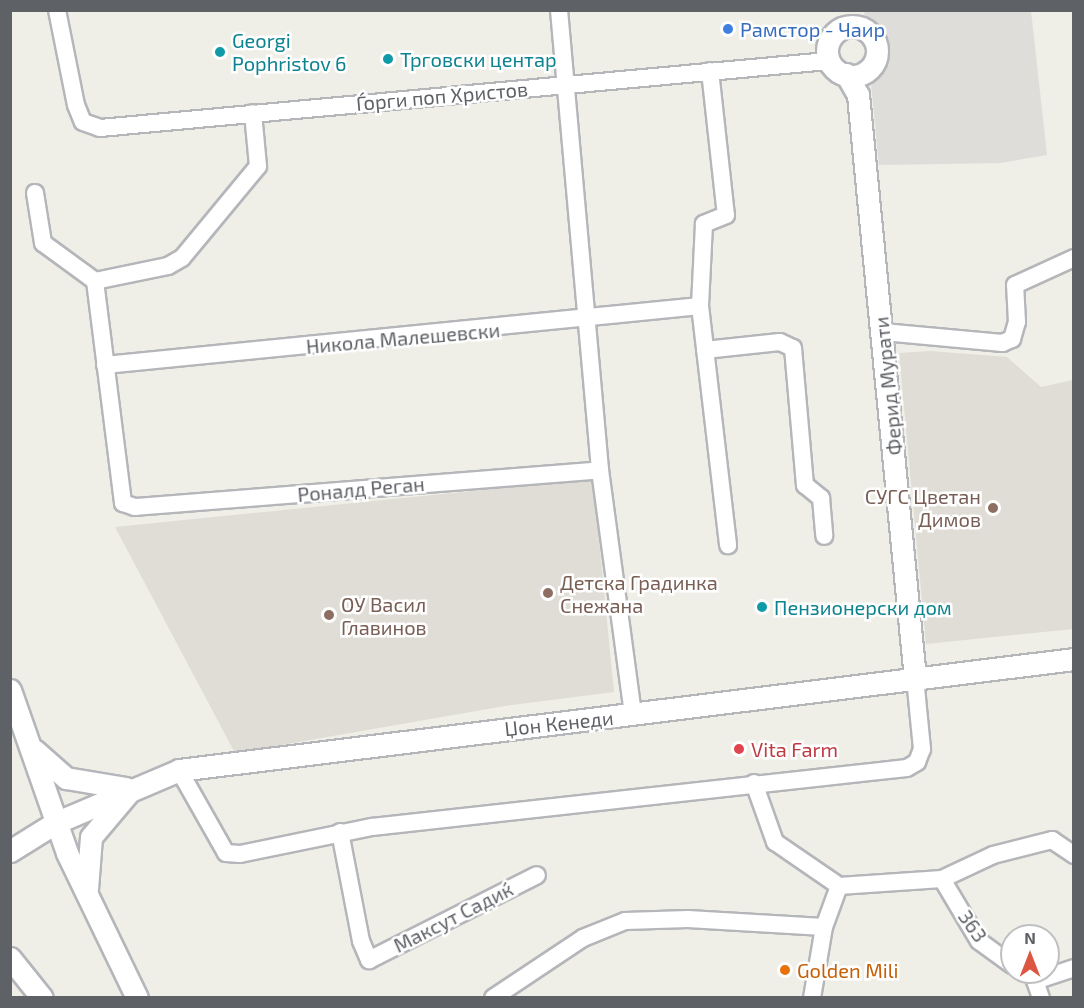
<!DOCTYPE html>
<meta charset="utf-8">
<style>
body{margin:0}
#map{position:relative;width:1084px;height:1008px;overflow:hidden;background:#efeee7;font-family:"Exo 2",sans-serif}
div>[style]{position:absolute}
.industrial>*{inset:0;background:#deddd9}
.education>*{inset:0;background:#dfddd5}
.roads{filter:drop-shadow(2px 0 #b4b6ba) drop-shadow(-2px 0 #b4b6ba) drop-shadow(0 2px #b4b6ba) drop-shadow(0 -2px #b4b6ba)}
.minor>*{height:16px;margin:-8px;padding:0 8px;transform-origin:8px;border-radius:8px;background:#fff}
.tertiary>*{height:21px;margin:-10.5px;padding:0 10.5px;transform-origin:10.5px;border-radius:10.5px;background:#fff}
.tertiary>.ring{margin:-10.5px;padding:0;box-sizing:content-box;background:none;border:21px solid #fff;border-radius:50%}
.dots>*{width:16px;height:16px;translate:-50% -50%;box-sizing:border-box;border:3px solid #fff;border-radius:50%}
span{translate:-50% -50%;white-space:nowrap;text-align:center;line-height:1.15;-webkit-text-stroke:5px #fff;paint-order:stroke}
.shop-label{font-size:20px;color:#366cbe}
.left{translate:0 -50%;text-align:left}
.culture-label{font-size:20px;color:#0d838f}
.street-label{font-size:20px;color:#5e6166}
.education-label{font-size:20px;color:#785e54}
.right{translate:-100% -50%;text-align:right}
.health-label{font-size:20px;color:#be3a42}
.food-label{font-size:20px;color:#c56008}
.frame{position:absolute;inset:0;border:12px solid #5e6166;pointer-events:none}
.north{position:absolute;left:1000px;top:924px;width:60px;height:60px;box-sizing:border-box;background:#fff;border:2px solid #bfc0c2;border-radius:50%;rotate:0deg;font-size:16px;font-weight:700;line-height:24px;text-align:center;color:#5e6166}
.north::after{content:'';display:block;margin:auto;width:21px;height:27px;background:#dc5741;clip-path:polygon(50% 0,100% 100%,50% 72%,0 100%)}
</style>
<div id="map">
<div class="industrial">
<div style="clip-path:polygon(864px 11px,1031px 11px,1047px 155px,1000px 163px,879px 165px)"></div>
</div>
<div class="education">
<div style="clip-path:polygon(930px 351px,1007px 357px,1041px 387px,1073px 380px,1073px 629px,926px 644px,899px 353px)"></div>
<div style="clip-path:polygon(593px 479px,614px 692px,505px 706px,235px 753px,115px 527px)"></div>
</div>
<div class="roads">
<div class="minor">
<div style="left:57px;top:10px;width:97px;rotate:78.7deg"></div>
<div style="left:76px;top:105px;width:18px;rotate:68deg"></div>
<div style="left:83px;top:122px;width:18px;rotate:19deg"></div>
<div style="left:100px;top:128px;width:731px;rotate:-5.26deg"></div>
<div style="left:559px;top:10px;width:462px;rotate:84.9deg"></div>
<div style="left:600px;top:470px;width:247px;rotate:82.3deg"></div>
<div style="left:710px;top:71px;width:145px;rotate:83.7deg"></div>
<div style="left:726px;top:215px;width:24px;rotate:158deg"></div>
<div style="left:704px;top:224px;width:82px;rotate:92.8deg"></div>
<div style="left:700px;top:306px;width:241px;rotate:83.3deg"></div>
<div style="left:35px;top:193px;width:51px;rotate:80.9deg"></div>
<div style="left:43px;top:243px;width:64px;rotate:36.2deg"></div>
<div style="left:95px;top:281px;width:75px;rotate:-11.6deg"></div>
<div style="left:168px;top:266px;width:16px;rotate:-30deg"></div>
<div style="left:182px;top:258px;width:119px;rotate:-50.4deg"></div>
<div style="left:258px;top:166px;width:53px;rotate:-95.4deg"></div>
<div style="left:95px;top:281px;width:224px;rotate:82.8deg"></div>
<div style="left:123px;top:503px;width:13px;rotate:18deg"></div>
<div style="left:135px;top:507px;width:466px;rotate:-4.5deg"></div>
<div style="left:883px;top:332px;width:120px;rotate:5.3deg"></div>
<div style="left:1002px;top:343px;width:11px;rotate:-22deg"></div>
<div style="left:1012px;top:339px;width:18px;rotate:-74deg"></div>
<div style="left:1017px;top:322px;width:37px;rotate:-93deg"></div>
<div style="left:1015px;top:285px;width:65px;rotate:-24.6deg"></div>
<div style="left:705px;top:350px;width:75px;rotate:-6.1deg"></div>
<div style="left:780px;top:342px;width:14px;rotate:25deg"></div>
<div style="left:793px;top:348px;width:138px;rotate:85deg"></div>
<div style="left:805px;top:485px;width:21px;rotate:39deg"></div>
<div style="left:821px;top:498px;width:38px;rotate:85deg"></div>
<div style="left:105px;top:365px;width:598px;rotate:-5.66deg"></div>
<div style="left:179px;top:770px;width:95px;rotate:60.5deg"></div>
<div style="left:226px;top:853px;width:14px;rotate:4deg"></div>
<div style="left:240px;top:854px;width:135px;rotate:-11.6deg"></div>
<div style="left:372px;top:827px;width:538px;rotate:-6.29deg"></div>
<div style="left:907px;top:768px;width:12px;rotate:-31deg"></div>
<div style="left:917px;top:762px;width:14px;rotate:-69deg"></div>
<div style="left:922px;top:749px;width:71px;rotate:-95.6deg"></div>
<div style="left:754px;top:783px;width:63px;rotate:70.4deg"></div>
<div style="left:775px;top:842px;width:78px;rotate:34.5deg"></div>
<div style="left:839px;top:886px;width:103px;rotate:-3.9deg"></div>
<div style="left:942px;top:879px;width:56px;rotate:-25.2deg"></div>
<div style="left:993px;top:855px;width:61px;rotate:-14.3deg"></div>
<div style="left:1052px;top:840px;width:27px;rotate:34deg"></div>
<div style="left:340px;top:832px;width:111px;rotate:79.1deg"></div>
<div style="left:361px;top:941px;width:21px;rotate:67deg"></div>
<div style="left:369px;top:960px;width:188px;rotate:-26.8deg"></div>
<div style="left:942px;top:879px;width:72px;rotate:59.2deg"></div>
<div style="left:979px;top:941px;width:41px;rotate:36deg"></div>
<div style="left:493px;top:998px;width:108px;rotate:-33.7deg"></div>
<div style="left:583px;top:938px;width:45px;rotate:-22deg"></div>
<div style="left:625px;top:921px;width:63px;rotate:-1.8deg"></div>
<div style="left:688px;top:919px;width:136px;rotate:3.4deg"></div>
<div style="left:812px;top:998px;width:72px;rotate:-80.4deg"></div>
<div style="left:824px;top:927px;width:44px;rotate:-69.9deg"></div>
<div style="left:1041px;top:998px;width:18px;rotate:-109deg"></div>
<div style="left:1035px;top:981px;width:41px;rotate:-18.4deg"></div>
</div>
<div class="tertiary">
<div class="ring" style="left:827px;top:26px;width:29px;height:29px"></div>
<div style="left:846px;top:74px;width:24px;rotate:60deg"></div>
<div style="left:858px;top:95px;width:586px;rotate:84.42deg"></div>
<div style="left:10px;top:690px;width:173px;rotate:70.7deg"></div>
<div style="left:67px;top:853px;width:161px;rotate:64.2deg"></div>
<div style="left:34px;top:750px;width:43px;rotate:41.2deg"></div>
<div style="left:66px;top:778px;width:61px;rotate:9.5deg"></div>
<div style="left:10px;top:851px;width:53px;rotate:-31.9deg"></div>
<div style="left:55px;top:823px;width:135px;rotate:-23.1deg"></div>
<div style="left:179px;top:770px;width:902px;rotate:-7.07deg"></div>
<div style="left:87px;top:889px;width:52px;rotate:-85.6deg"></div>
<div style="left:91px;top:837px;width:57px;rotate:-49.9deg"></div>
<div style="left:10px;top:958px;width:51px;rotate:51.3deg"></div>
</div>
</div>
<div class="dots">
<div style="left:728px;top:29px;background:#3f7fe0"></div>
<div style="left:220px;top:52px;background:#0f9aa8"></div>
<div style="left:388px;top:59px;background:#0f9aa8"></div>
<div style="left:993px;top:508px;background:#8d6e63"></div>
<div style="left:548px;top:593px;background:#8d6e63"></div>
<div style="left:762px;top:607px;background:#0f9aa8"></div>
<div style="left:329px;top:615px;background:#8d6e63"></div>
<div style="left:739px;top:749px;background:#e0444e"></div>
<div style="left:785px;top:970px;background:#e8710a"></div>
</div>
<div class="shop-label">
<span class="left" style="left:740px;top:29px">Рамстор - Чаир</span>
</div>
<div class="culture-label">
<span class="left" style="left:232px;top:52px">Georgi<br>Pophristov 6</span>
<span class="left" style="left:400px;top:59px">Трговски центар</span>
<span class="left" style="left:774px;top:607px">Пензионерски дом</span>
</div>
<div class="street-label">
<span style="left:442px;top:96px;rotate:-5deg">Ѓорги поп Христов</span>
<span style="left:403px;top:338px;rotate:-5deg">Никола Малешевски</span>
<span style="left:888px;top:386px;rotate:-96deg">Ферид Мурати</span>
<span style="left:361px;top:489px;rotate:-5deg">Роналд Реган</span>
<span style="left:559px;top:723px;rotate:-6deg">Џон Кенеди</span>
<span style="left:453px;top:917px;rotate:-27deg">Максут Садиќ</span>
<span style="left:973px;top:926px;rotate:55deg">363</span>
</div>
<div class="education-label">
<span class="right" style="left:981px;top:508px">СУГС Цветан<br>Димов</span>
<span class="left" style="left:560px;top:594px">Детска Градинка<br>Снежана</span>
<span class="left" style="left:341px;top:616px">ОУ Васил<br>Главинов</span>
</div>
<div class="health-label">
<span class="left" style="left:751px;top:749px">Vita Farm</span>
</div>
<div class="food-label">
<span class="left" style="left:797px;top:970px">Golden Mili</span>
</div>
<div class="frame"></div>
<div class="north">N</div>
</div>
